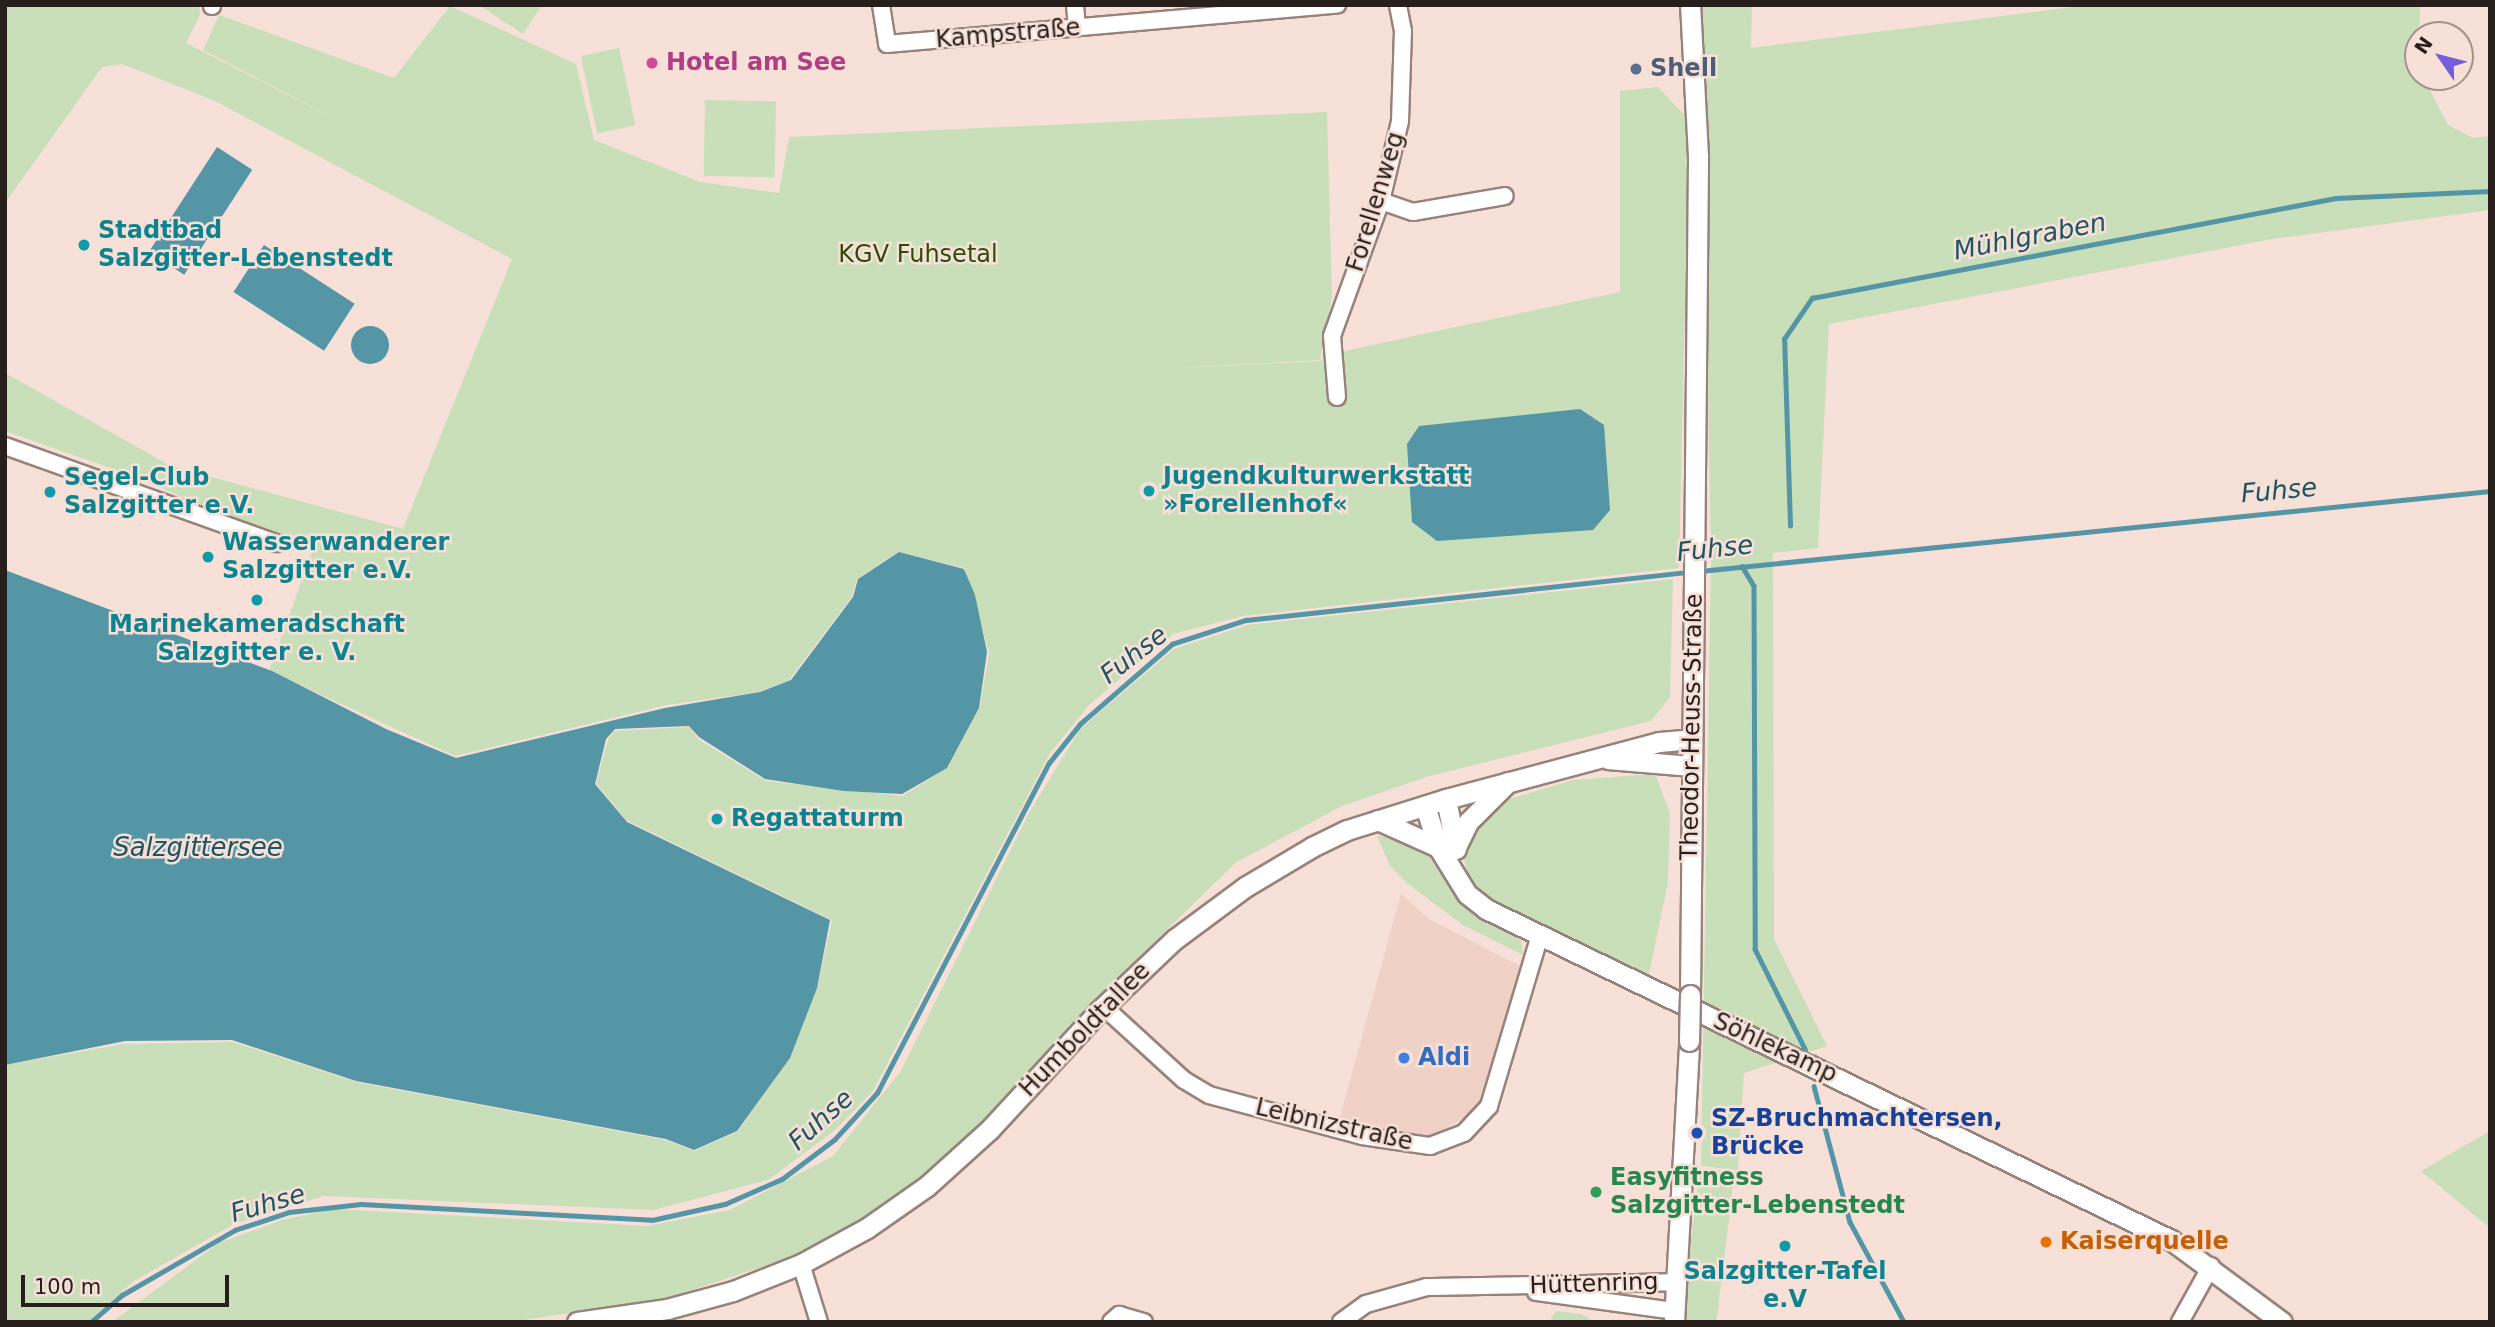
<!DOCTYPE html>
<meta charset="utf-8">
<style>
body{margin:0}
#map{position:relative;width:2495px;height:1327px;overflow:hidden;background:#f7e0d7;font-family:"DejaVu Sans",sans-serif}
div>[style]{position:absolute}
.built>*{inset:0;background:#efd1c6}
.green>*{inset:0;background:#c8dfb9;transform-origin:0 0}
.water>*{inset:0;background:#5495a6;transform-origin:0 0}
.round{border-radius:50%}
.stream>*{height:4.5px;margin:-2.25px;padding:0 2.25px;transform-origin:2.25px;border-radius:2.25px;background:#5495a6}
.roads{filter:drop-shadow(2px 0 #97837b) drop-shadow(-2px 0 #97837b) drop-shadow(0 2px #97837b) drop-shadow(0 -2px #97837b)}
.minor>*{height:16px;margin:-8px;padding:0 8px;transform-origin:8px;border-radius:8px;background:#fff}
.tertiary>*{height:19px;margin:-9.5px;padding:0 9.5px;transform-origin:9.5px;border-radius:9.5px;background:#fff}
.bridges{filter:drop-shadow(2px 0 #97837b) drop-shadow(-2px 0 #97837b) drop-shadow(0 2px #97837b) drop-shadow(0 -2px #97837b)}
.tertiary-bridge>*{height:19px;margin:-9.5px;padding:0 9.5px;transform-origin:9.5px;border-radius:9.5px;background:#fff}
.dots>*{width:19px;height:19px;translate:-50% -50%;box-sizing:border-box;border:4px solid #f7e0d7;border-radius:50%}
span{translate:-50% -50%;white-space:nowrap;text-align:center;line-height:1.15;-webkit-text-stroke:5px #f7e0d7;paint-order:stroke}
.street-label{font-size:24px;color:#271f1c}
.hotel-label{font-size:24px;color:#b23c85;font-weight:700}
.left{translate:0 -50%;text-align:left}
.service-label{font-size:24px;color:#4e5e75;font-weight:700}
.culture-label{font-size:24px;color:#0d838f;font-weight:700}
.park-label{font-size:24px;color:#2b4d08}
.shop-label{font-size:24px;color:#366cbe;font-weight:700}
.transit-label{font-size:24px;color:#164399;font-weight:700}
.leisure-label{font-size:24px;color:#27864d;font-weight:700}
.food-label{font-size:24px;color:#c56008;font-weight:700}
.water-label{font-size:26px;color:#1e5563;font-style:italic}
.frame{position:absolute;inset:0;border:7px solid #271f1c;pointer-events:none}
.north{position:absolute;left:2404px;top:21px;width:70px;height:70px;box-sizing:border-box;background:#f7e0d7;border:2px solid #a4938c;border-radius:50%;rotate:305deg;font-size:19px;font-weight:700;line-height:28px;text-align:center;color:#271f1c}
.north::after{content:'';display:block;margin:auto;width:24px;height:32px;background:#745ed9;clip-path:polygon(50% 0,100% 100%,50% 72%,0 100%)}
.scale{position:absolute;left:21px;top:1275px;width:208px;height:32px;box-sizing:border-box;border:4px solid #271f1c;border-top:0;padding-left:9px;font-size:21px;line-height:24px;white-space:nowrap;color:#271f1c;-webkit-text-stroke:5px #f7e0d7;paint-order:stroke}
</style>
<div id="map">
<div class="built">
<div style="clip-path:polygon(1401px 894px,1429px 919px,1520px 966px,1504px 1037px,1484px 1095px,1467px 1116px,1434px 1135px,1392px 1135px,1339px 1121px)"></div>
</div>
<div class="green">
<div style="clip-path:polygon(5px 5px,199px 5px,200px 15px,186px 43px,349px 126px,203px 50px,219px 15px,394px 78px,450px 6px,576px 64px,594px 140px,700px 182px,779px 193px,789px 137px,1327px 112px,1332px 297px,1320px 360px,1160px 369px,1320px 361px,1349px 350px,1620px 292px,1620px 91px,1658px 87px,1689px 120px,1679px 568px,1243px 616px,1173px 634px,1089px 705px,1050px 753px,873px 1091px,834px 1131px,768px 1180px,653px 1210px,324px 1196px,234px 1224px,134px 1281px,87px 1322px,5px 1322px,5px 1065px,124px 1044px,233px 1042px,356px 1082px,666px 1140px,694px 1151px,737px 1132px,790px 1058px,817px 988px,832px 920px,626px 820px,596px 783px,608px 740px,614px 731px,690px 727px,698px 739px,766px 781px,903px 796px,948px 767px,980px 707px,989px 653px,965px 568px,898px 552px,857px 579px,851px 598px,788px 681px,758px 692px,667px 705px,455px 756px,269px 671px,312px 552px,133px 476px,5px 431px,5px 373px,171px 466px,403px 529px,512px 259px,215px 101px,122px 64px,102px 67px,5px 203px)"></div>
<div style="clip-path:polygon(479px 5px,542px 5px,523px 34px)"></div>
<div style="clip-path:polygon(1702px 5px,1752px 5px,1751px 48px,2089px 5px,2420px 5px,2418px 77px,2423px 77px,2448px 125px,2473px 138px,2490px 136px,2490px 210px,2272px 239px,1829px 324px,1818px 548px,1773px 553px,1774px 939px,1827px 1046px,1744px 1073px,1738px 1170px,1701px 1166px,1711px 563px)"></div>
<div style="left:619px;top:48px;width:79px;height:39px;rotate:78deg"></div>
<div style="left:705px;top:100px;width:71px;height:76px;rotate:1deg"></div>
<div style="clip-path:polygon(1673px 579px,1670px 697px,1651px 721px,1426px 777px,1342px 806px,1235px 863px,1082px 1013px,951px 1161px,831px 1237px,788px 1258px,668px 1298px,511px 1322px,112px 1322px,219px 1243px,282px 1220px,334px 1209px,647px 1226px,730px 1210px,833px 1156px,901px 1071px,1029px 813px,1080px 729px,1174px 649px,1247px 625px)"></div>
<div style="clip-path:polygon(1655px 774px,1670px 813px,1668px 882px,1649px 974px,1507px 911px,1470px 882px,1462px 852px,1467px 836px,1496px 803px,1573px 780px)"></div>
<div style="clip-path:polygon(1377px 836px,1404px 838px,1422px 846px,1456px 898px,1521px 941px,1523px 955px,1463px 925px,1408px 884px,1390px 866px)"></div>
<div style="clip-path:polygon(2490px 1131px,2490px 1228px,2421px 1171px)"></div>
<div style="left:1700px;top:1168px;width:35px;height:154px;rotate:7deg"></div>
<div style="clip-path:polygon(1556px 1311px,1581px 1314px,1595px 1322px,1549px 1322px)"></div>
</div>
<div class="water">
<div style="left:217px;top:147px;width:42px;height:125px;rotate:33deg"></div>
<div style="left:264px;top:245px;width:108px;height:56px;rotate:33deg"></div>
<div class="round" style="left:351px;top:326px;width:38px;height:38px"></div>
<div style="clip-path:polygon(1580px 409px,1604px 425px,1610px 510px,1593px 530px,1437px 541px,1412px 522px,1407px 444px,1419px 426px)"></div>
<div style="clip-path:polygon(899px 552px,964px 569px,975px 595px,987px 652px,979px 708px,947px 768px,902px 794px,844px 791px,765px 779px,699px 737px,689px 726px,615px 729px,606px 739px,595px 784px,627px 822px,830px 920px,817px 988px,790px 1058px,737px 1131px,694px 1150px,666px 1139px,356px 1081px,232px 1040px,125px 1041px,5px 1065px,5px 570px,272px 671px,386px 729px,456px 758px,665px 708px,760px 692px,791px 680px,853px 597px,858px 579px)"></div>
</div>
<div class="stream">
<div style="left:1790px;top:526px;width:187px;rotate:-91.8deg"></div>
<div style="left:1784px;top:339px;width:50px;rotate:-55.7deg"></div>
<div style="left:1812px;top:298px;width:533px;rotate:-10.8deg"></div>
<div style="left:2336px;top:198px;width:154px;rotate:-2.6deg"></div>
<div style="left:1742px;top:566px;width:23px;rotate:59deg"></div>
<div style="left:1754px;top:586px;width:363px;rotate:89.8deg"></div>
<div style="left:1755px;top:949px;width:112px;rotate:63.4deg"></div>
<div style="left:1700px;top:571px;width:794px;rotate:-5.78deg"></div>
<div style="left:1814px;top:1086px;width:141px;rotate:75.2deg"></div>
<div style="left:1850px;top:1222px;width:114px;rotate:61.6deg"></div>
<div style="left:91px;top:1322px;width:41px;rotate:-41.1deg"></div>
<div style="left:122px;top:1295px;width:130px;rotate:-29.9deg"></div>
<div style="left:235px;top:1230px;width:57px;rotate:-18.4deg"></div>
<div style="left:289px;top:1212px;width:72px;rotate:-6.3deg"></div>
<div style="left:361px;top:1204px;width:291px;rotate:3.1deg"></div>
<div style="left:652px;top:1220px;width:75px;rotate:-12.4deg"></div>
<div style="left:725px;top:1204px;width:62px;rotate:-23.7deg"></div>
<div style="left:782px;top:1179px;width:66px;rotate:-37deg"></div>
<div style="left:835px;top:1139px;width:62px;rotate:-47.6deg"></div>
<div style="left:877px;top:1093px;width:372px;rotate:-62.5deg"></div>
<div style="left:1049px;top:763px;width:50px;rotate:-51.5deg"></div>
<div style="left:1080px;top:724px;width:122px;rotate:-41deg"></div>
<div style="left:1172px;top:644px;width:78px;rotate:-18deg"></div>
<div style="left:1246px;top:620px;width:445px;rotate:-6.2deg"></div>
</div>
<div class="roads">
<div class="minor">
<div style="left:881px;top:5px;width:39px;rotate:81deg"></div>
<div style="left:887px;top:44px;width:452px;rotate:-5deg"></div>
<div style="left:1075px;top:5px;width:22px;rotate:85deg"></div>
<div style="left:212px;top:6px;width:1px;rotate:-90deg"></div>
<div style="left:1381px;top:201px;width:34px;rotate:19deg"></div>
<div style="left:1413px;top:212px;width:93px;rotate:-9.9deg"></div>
<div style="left:1337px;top:397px;width:61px;rotate:-94.7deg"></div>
<div style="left:1332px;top:336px;width:144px;rotate:-70.1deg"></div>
<div style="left:1381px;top:201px;width:82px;rotate:-76.6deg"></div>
<div style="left:1400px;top:121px;width:90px;rotate:-88.1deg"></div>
<div style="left:1403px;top:31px;width:26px;rotate:-101deg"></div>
<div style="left:5px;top:446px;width:288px;rotate:19.7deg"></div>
<div style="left:1104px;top:1007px;width:108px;rotate:42.4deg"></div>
<div style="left:1184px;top:1080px;width:29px;rotate:31deg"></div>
<div style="left:1209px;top:1095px;width:158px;rotate:15deg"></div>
<div style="left:1362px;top:1136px;width:69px;rotate:8.4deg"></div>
<div style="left:1430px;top:1146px;width:36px;rotate:-21deg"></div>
<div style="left:1464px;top:1133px;width:37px;rotate:-47deg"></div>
<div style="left:1489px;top:1106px;width:178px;rotate:-73.4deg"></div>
<div style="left:801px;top:1264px;width:61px;rotate:72.8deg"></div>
<div style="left:1536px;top:1292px;width:140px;rotate:7.8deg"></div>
<div style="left:1111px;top:1322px;width:11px;rotate:-41deg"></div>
<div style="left:1119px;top:1315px;width:26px;rotate:16deg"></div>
<div style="left:1341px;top:1322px;width:31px;rotate:-36deg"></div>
<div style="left:1366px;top:1304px;width:63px;rotate:-15.6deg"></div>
<div style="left:1427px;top:1287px;width:251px;rotate:-1.1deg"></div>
<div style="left:2180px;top:1322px;width:64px;rotate:-61deg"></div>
</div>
<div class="tertiary">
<div style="left:1608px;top:759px;width:83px;rotate:4.8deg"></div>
<div style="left:1446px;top:799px;width:51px;rotate:78.7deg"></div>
<div style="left:1425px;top:806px;width:43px;rotate:72.4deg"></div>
<div style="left:1438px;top:847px;width:55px;rotate:58.3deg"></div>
<div style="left:1467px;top:894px;width:24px;rotate:38deg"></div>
<div style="left:1486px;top:909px;width:761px;rotate:25.79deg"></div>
<div style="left:2171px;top:1240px;width:138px;rotate:36.5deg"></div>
<div style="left:1378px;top:820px;width:66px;rotate:24.2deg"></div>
<div style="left:1456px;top:847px;width:28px;rotate:-64deg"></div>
<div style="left:1468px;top:822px;width:57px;rotate:-45deg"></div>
<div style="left:1690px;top:995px;width:839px;rotate:-89.45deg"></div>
<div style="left:1698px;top:156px;width:151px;rotate:-93deg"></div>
<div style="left:577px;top:1322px;width:91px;rotate:-8.2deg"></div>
<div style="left:667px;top:1309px;width:68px;rotate:-15.3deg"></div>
<div style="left:733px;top:1291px;width:73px;rotate:-21.7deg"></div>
<div style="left:801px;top:1264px;width:75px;rotate:-28.6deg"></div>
<div style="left:867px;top:1228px;width:73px;rotate:-35deg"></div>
<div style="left:927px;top:1186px;width:85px;rotate:-42.1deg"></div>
<div style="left:990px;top:1129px;width:161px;rotate:-47.3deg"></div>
<div style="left:1099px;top:1011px;width:105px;rotate:-43.5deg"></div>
<div style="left:1175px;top:939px;width:87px;rotate:-36.6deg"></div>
<div style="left:1245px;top:887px;width:78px;rotate:-30.8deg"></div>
<div style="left:1312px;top:847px;width:39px;rotate:-26deg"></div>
<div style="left:1347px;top:830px;width:104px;rotate:-17.4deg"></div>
<div style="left:1446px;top:799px;width:220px;rotate:-15deg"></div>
<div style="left:1659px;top:742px;width:33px;rotate:-5deg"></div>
<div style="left:1674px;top:1322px;width:281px;rotate:-86.9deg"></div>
</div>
</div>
<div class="bridges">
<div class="tertiary-bridge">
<div style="left:1689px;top:1041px;width:46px;rotate:-88.8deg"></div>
</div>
</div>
<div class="dots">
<div style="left:652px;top:63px;background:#d1479c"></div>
<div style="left:1636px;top:69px;background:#5c6f8a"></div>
<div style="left:84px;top:245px;background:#0f9aa8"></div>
<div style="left:1149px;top:491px;background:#0f9aa8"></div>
<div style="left:50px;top:492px;background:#0f9aa8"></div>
<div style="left:208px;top:557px;background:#0f9aa8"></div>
<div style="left:257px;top:600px;background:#0f9aa8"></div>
<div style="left:717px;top:819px;background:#0f9aa8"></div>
<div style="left:1404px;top:1058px;background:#3f7fe0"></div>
<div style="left:1697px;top:1133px;background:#1a4fb4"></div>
<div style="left:1596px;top:1192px;background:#2e9e5b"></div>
<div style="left:2046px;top:1242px;background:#e8710a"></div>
<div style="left:1785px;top:1246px;background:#0f9aa8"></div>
</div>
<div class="street-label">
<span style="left:1008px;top:34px;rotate:-5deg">Kampstraße</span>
<span style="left:1376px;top:202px;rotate:-73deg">Forellenweg</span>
<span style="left:1692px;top:727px;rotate:-89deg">Theodor-Heuss-Straße</span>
<span style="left:1085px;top:1030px;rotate:-46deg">Humboldtallee</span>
<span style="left:1775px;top:1048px;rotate:25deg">Söhlekamp</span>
<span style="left:1334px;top:1125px;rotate:13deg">Leibnizstraße</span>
<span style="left:1594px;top:1284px;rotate:-2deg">Hüttenring</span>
</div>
<div class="hotel-label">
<span class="left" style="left:666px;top:63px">Hotel am See</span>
</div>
<div class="service-label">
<span class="left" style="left:1650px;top:69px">Shell</span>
</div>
<div class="culture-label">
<span class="left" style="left:98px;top:245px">Stadtbad<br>Salzgitter-Lebenstedt</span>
<span class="left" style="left:1163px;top:491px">Jugendkulturwerkstatt<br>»Forellenhof«</span>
<span class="left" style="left:64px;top:492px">Segel-Club<br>Salzgitter e.V.</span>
<span class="left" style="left:222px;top:557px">Wasserwanderer<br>Salzgitter e.V.</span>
<span style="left:257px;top:639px">Marinekameradschaft<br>Salzgitter e. V.</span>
<span class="left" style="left:731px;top:819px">Regattaturm</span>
<span style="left:1785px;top:1286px">Salzgitter-Tafel<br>e.V</span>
</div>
<div class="park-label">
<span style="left:918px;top:255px">KGV Fuhsetal</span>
</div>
<div class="shop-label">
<span class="left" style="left:1418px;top:1058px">Aldi</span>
</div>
<div class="transit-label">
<span class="left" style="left:1711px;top:1133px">SZ-Bruchmachtersen,<br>Brücke</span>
</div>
<div class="leisure-label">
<span class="left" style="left:1610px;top:1192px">Easyfitness<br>Salzgitter-Lebenstedt</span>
</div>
<div class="food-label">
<span class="left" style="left:2060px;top:1242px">Kaiserquelle</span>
</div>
<div class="water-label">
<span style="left:2030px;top:237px;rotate:-11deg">Mühlgraben</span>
<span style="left:2279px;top:491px;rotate:-5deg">Fuhse</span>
<span style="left:1715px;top:549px;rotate:-6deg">Fuhse</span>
<span style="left:1134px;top:655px;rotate:-38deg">Fuhse</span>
<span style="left:198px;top:848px">Salzgittersee</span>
<span style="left:821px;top:1120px;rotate:-42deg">Fuhse</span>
<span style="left:268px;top:1204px;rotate:-16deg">Fuhse</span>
</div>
<div class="frame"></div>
<div class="north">N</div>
<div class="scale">100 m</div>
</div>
